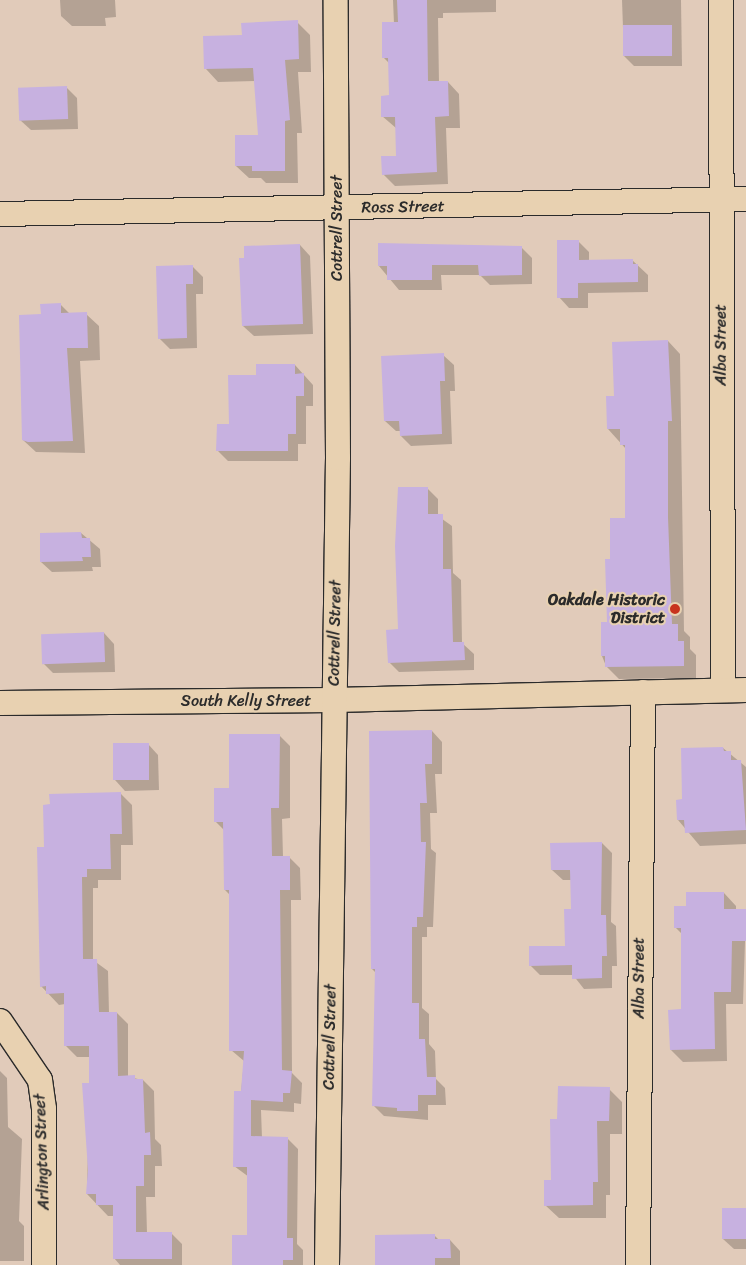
<!DOCTYPE html>
<style>
body{margin:0}
#map{position:relative;width:746px;height:1265px;overflow:hidden;background:#e1cbba;font-family:Sriracha,sans-serif}
div>[style]{position:absolute}
.shadow>*{inset:0;background:#0003}
.building>*{inset:0;background:#c7b1e0;transform-origin:0 0}
.roads{filter:drop-shadow(1px 0 #2b2b2b) drop-shadow(-1px 0 #2b2b2b) drop-shadow(0 1px #2b2b2b) drop-shadow(0 -1px #2b2b2b)}
.minor>*{height:24px;margin:-12px;padding:0 12px;transform-origin:12px;border-radius:12px;background:#e8d1b1}
.dots>*{width:14px;height:14px;translate:-50% -50%;box-sizing:border-box;border:2px solid #e8d1b1;border-radius:50%}
span{translate:-50% -50%;white-space:nowrap;text-align:center;line-height:1.15;-webkit-text-stroke:4px #e8d1b1;paint-order:stroke}
.street-label{font-size:16px;color:#2b2b2b}
.poi-label{font-size:16px;color:#2b2b2b;font-weight:700}
.right{translate:-100% -50%;text-align:right}
</style>
<div id="map">
<div class="shadow">
<div style="clip-path:polygon(60px 0,115px 0,116px 17px,105px 18px,106px 26px,72px 26px,61px 16px)"></div>
<div style="clip-path:polygon(393px 0,496px 0,496px 12px,443px 13px,443px 18px,438px 18px,439px 83px,448px 82px,459px 94px,460px 128px,446px 128px,448px 184px,395px 186px,383px 174px,397px 157px,396px 128px,382px 116px,390px 97px,389px 63px,383px 57px,394px 24px)"></div>
<div style="clip-path:polygon(622px 0,681px 0,682px 66px,634px 66px,624px 56px)"></div>
<div style="clip-path:polygon(297px 22px,310px 35px,311px 72px,298px 72px,302px 133px,297px 133px,298px 183px,266px 183px,261px 178px,249px 178px,236px 166px,259px 136px,255px 81px,218px 82px,206px 69px,243px 36px)"></div>
<div style="clip-path:polygon(67px 88px,77px 98px,78px 129px,31px 130px,20px 120px)"></div>
<div style="clip-path:polygon(578px 241px,589px 252px,589px 261px,632px 260px,648px 275px,648px 292px,588px 293px,588px 308px,569px 308px,559px 297px)"></div>
<div style="clip-path:polygon(300px 245px,310px 256px,313px 334px,254px 336px,243px 326px)"></div>
<div style="clip-path:polygon(521px 247px,532px 258px,532px 284px,490px 285px,480px 275px,441px 275px,442px 290px,399px 290px,379px 266px)"></div>
<div style="clip-path:polygon(193px 267px,203px 277px,203px 294px,196px 294px,197px 348px,170px 349px,159px 338px)"></div>
<div style="clip-path:polygon(60px 304px,70px 314px,86px 314px,99px 326px,100px 360px,80px 361px,85px 453px,36px 452px,23px 440px,42px 315px)"></div>
<div style="clip-path:polygon(668px 341px,680px 354px,684px 631px,690px 637px,690px 649px,696px 655px,696px 678px,619px 679px,606px 666px,602px 656px,609px 623px,612px 560px,626px 519px,626px 449px,608px 429px,615px 397px)"></div>
<div style="clip-path:polygon(443px 355px,454px 365px,455px 391px,450px 391px,452px 444px,411px 446px,401px 436px,401px 431px,396px 431px,385px 421px)"></div>
<div style="clip-path:polygon(295px 365px,313px 385px,313px 406px,306px 406px,306px 444px,298px 444px,298px 461px,228px 461px,218px 451px,257px 377px)"></div>
<div style="clip-path:polygon(427px 488px,438px 499px,438px 516px,452px 526px,453px 573px,461px 580px,462px 643px,474px 654px,474px 670px,399px 672px,389px 662px,399px 630px)"></div>
<div style="clip-path:polygon(81px 533px,100px 549px,101px 567px,92px 567px,93px 571px,52px 572px,41px 562px)"></div>
<div style="clip-path:polygon(104px 633px,114px 644px,115px 672px,53px 673px,43px 663px)"></div>
<div style="clip-path:polygon(432px 731px,442px 742px,442px 774px,435px 774px,437px 813px,430px 813px,431px 849px,436px 853px,433px 927px,427px 927px,427px 937px,422px 937px,422px 1008px,429px 1014px,429px 1044px,435px 1051px,436px 1079px,445px 1088px,446px 1105px,428px 1105px,428px 1120px,384px 1116px,374px 1106px,376px 973px,372px 969px)"></div>
<div style="clip-path:polygon(279px 735px,290px 746px,290px 818px,282px 819px,283px 857px,289px 857px,300px 868px,301px 900px,291px 900px,292px 1073px,302px 1083px,301px 1104px,294px 1103px,294px 1112px,261px 1110px,262px 1138px,287px 1138px,298px 1149px,297px 1244px,303px 1250px,303px 1265px,233px 1265px,248px 1236px,249px 1177px,234px 1166px,244px 1061px,231px 1050px,230px 895px,225px 890px,225px 831px,215px 821px,230px 790px)"></div>
<div style="clip-path:polygon(148px 744px,158px 755px,159px 790px,125px 791px,115px 780px)"></div>
<div style="clip-path:polygon(723px 748px,746px 767px,746px 844px,700px 846px,678px 820px,683px 800px)"></div>
<div style="clip-path:polygon(121px 794px,132px 805px,133px 845px,121px 845px,121px 880px,98px 880px,98px 888px,93px 888px,93px 960px,108px 971px,109px 1013px,117px 1013px,128px 1024px,128px 1077px,143px 1080px,154px 1091px,155px 1139px,161px 1145px,162px 1166px,155px 1166px,155px 1197px,146px 1197px,147px 1233px,171px 1233px,182px 1244px,182px 1265px,120px 1265px,114px 1258px,114px 1216px,108px 1216px,87px 1194px,90px 1057px,77px 1057px,66px 1046px,65px 1004px,59px 1005px,41px 986px,45px 848px)"></div>
<div style="clip-path:polygon(602px 843px,612px 853px,611px 922px,616px 926px,617px 966px,612px 966px,612px 988px,584px 989px,573px 975px,540px 975px,530px 965px,566px 947px,572px 910px,571px 880px,563px 880px,552px 870px)"></div>
<div style="clip-path:polygon(724px 893px,736px 906px,736px 910px,746px 911px,743px 1004px,726px 1004px,727px 1061px,683px 1062px,671px 1050px,682px 1011px,682px 934px,675px 927px,687px 908px)"></div>
<div style="clip-path:polygon(0 1071px,7px 1078px,8px 1127px,22px 1139px,19px 1221px,24px 1226px,24px 1261px,0 1261px)"></div>
<div style="clip-path:polygon(609px 1089px,622px 1102px,622px 1134px,610px 1134px,610px 1195px,606px 1195px,606px 1218px,559px 1218px,545px 1205px,552px 1181px,558px 1121px)"></div>
<div style="clip-path:polygon(746px 1209px,746px 1249px,734px 1249px,723px 1239px)"></div>
<div style="clip-path:polygon(434px 1235px,440px 1241px,450px 1240px,460px 1251px,460px 1265px,377px 1265px)"></div>
</div>
<div class="building">
<div style="clip-path:polygon(397px 0,427px 0,428px 81px,448px 81px,449px 116px,435px 117px,437px 172px,382px 175px,381px 156px,396px 156px,395px 117px,381px 117px,381px 96px,389px 95px,388px 58px,382px 58px,382px 22px,398px 22px)"></div>
<div style="clip-path:polygon(298px 20px,299px 59px,285px 60px,290px 120px,285px 121px,285px 171px,252px 171px,252px 166px,235px 166px,235px 135px,258px 135px,253px 68px,204px 69px,203px 36px,242px 35px,241px 23px)"></div>
<div style="left:623px;top:25px;width:49px;height:31px"></div>
<div style="left:67px;top:86px;width:33px;height:49px;rotate:88deg"></div>
<div style="clip-path:polygon(557px 240px,579px 240px,579px 260px,633px 259px,633px 264px,638px 264px,638px 282px,578px 283px,578px 298px,557px 298px)"></div>
<div style="clip-path:polygon(378px 243px,522px 246px,522px 275px,479px 276px,478px 265px,432px 265px,432px 280px,387px 280px,387px 266px,378px 266px)"></div>
<div style="clip-path:polygon(300px 244px,303px 324px,242px 326px,239px 258px,244px 258px,244px 246px)"></div>
<div style="clip-path:polygon(193px 265px,193px 284px,186px 284px,187px 338px,158px 339px,156px 266px)"></div>
<div style="clip-path:polygon(61px 303px,61px 313px,87px 312px,88px 348px,67px 348px,73px 441px,28px 442px,22px 440px,19px 315px,41px 314px,40px 304px)"></div>
<div style="clip-path:polygon(668px 340px,672px 421px,668px 421px,668px 517px,672px 624px,678px 624px,678px 641px,684px 641px,684px 666px,605px 667px,605px 656px,601px 656px,601px 622px,607px 622px,605px 559px,610px 559px,610px 518px,625px 518px,625px 445px,620px 445px,620px 429px,607px 429px,606px 396px,614px 396px,612px 342px)"></div>
<div style="clip-path:polygon(444px 353px,445px 381px,440px 381px,442px 434px,400px 436px,399px 421px,384px 421px,381px 356px)"></div>
<div style="clip-path:polygon(256px 364px,295px 364px,295px 374px,304px 373px,304px 396px,296px 396px,296px 434px,288px 434px,288px 451px,216px 451px,217px 424px,229px 424px,228px 375px,256px 375px)"></div>
<div style="clip-path:polygon(398px 487px,428px 487px,428px 514px,443px 514px,443px 569px,451px 569px,453px 642px,464px 642px,465px 660px,388px 663px,386px 630px,398px 629px,395px 546px)"></div>
<div style="clip-path:polygon(81px 532px,82px 538px,90px 538px,91px 557px,82px 557px,83px 561px,40px 562px,40px 533px)"></div>
<div style="left:104px;top:632px;width:30px;height:63px;rotate:88deg"></div>
<div style="clip-path:polygon(432px 730px,432px 764px,425px 764px,427px 803px,420px 803px,421px 842px,426px 842px,423px 917px,417px 917px,417px 927px,412px 927px,412px 1003px,419px 1003px,419px 1039px,425px 1039px,427px 1077px,436px 1077px,436px 1095px,418px 1095px,418px 1111px,397px 1111px,397px 1108px,372px 1106px,375px 969px,371px 969px,369px 731px)"></div>
<div style="clip-path:polygon(229px 734px,280px 734px,279px 808px,271px 808px,272px 856px,290px 856px,290px 890px,280px 890px,282px 1070px,292px 1071px,290px 1093px,283px 1093px,283px 1102px,251px 1100px,251px 1136px,288px 1137px,287px 1238px,293px 1238px,293px 1260px,283px 1260px,283px 1265px,232px 1265px,232px 1235px,247px 1235px,247px 1167px,233px 1167px,234px 1091px,241px 1091px,244px 1051px,229px 1051px,229px 890px,224px 890px,223px 822px,214px 822px,214px 788px,229px 788px)"></div>
<div style="left:149px;top:743px;width:37px;height:36px;rotate:90deg"></div>
<div style="clip-path:polygon(723px 747px,724px 751px,731px 751px,731px 760px,741px 760px,746px 830px,685px 833px,684px 820px,677px 820px,676px 800px,682px 799px,681px 748px)"></div>
<div style="clip-path:polygon(121px 792px,122px 834px,110px 834px,111px 869px,87px 869px,87px 877px,82px 877px,83px 959px,97px 959px,99px 1012px,117px 1012px,118px 1076px,135px 1075px,135px 1079px,143px 1079px,145px 1133px,150px 1132px,151px 1155px,144px 1155px,144px 1186px,136px 1186px,136px 1232px,172px 1232px,172px 1259px,113px 1259px,113px 1205px,96px 1205px,96px 1194px,86px 1194px,88px 1170px,82px 1083px,89px 1083px,89px 1046px,64px 1046px,64px 993px,46px 994px,46px 986px,40px 987px,37px 847px,44px 847px,43px 805px,50px 804px,49px 794px)"></div>
<div style="clip-path:polygon(602px 842px,601px 915px,606px 915px,607px 956px,602px 956px,602px 978px,572px 979px,572px 965px,529px 966px,529px 946px,565px 946px,564px 909px,571px 909px,570px 870px,551px 870px,550px 843px)"></div>
<div style="clip-path:polygon(686px 892px,724px 892px,724px 909px,746px 909px,746px 941px,732px 941px,731px 992px,714px 992px,715px 1049px,670px 1050px,668px 1010px,681px 1009px,681px 928px,674px 928px,674px 906px,686px 906px)"></div>
<div style="clip-path:polygon(558px 1086px,610px 1087px,609px 1121px,597px 1121px,598px 1182px,593px 1182px,593px 1205px,544px 1206px,544px 1180px,551px 1180px,550px 1119px,557px 1119px)"></div>
<div style="left:722px;top:1208px;width:24px;height:31px"></div>
<div style="clip-path:polygon(435px 1234px,435px 1239px,450px 1239px,451px 1258px,435px 1258px,435px 1265px,375px 1265px,375px 1235px)"></div>
</div>
<div class="roads">
<div class="minor">
<div style="left:721px;top:0;width:690px;rotate:89.83deg"></div>
<div style="left:0;top:214px;width:746px;rotate:-1.15deg"></div>
<div style="left:0;top:703px;width:334px;rotate:-0.5deg"></div>
<div style="left:334px;top:700px;width:412px;rotate:-1.4deg"></div>
<div style="left:0;top:1021px;width:71px;rotate:55.9deg"></div>
<div style="left:40px;top:1080px;width:29px;rotate:82deg"></div>
<div style="left:44px;top:1109px;width:156px;rotate:90deg"></div>
<div style="left:327px;top:1265px;width:807px;rotate:-89.22deg"></div>
<div style="left:338px;top:458px;width:458px;rotate:-90.3deg"></div>
<div style="left:638px;top:1265px;width:573px;rotate:-89.5deg"></div>
</div>
</div>
<div class="dots">
<div style="left:675px;top:609px;background:#c8321e"></div>
</div>
<div class="street-label">
<span style="left:403px;top:207px;rotate:-1deg">Ross Street</span>
<span style="left:337px;top:228px;rotate:-90deg">Cottrell Street</span>
<span style="left:721px;top:345px;rotate:-90deg">Alba Street</span>
<span style="left:335px;top:633px;rotate:-89deg">Cottrell Street</span>
<span style="left:246px;top:701px">South Kelly Street</span>
<span style="left:639px;top:978px;rotate:-90deg">Alba Street</span>
<span style="left:330px;top:1037px;rotate:-89deg">Cottrell Street</span>
<span style="left:42px;top:1152px;rotate:-92deg">Arlington Street</span>
</div>
<div class="poi-label">
<span class="right" style="left:665px;top:609px">Oakdale Historic<br>District</span>
</div>
</div>
